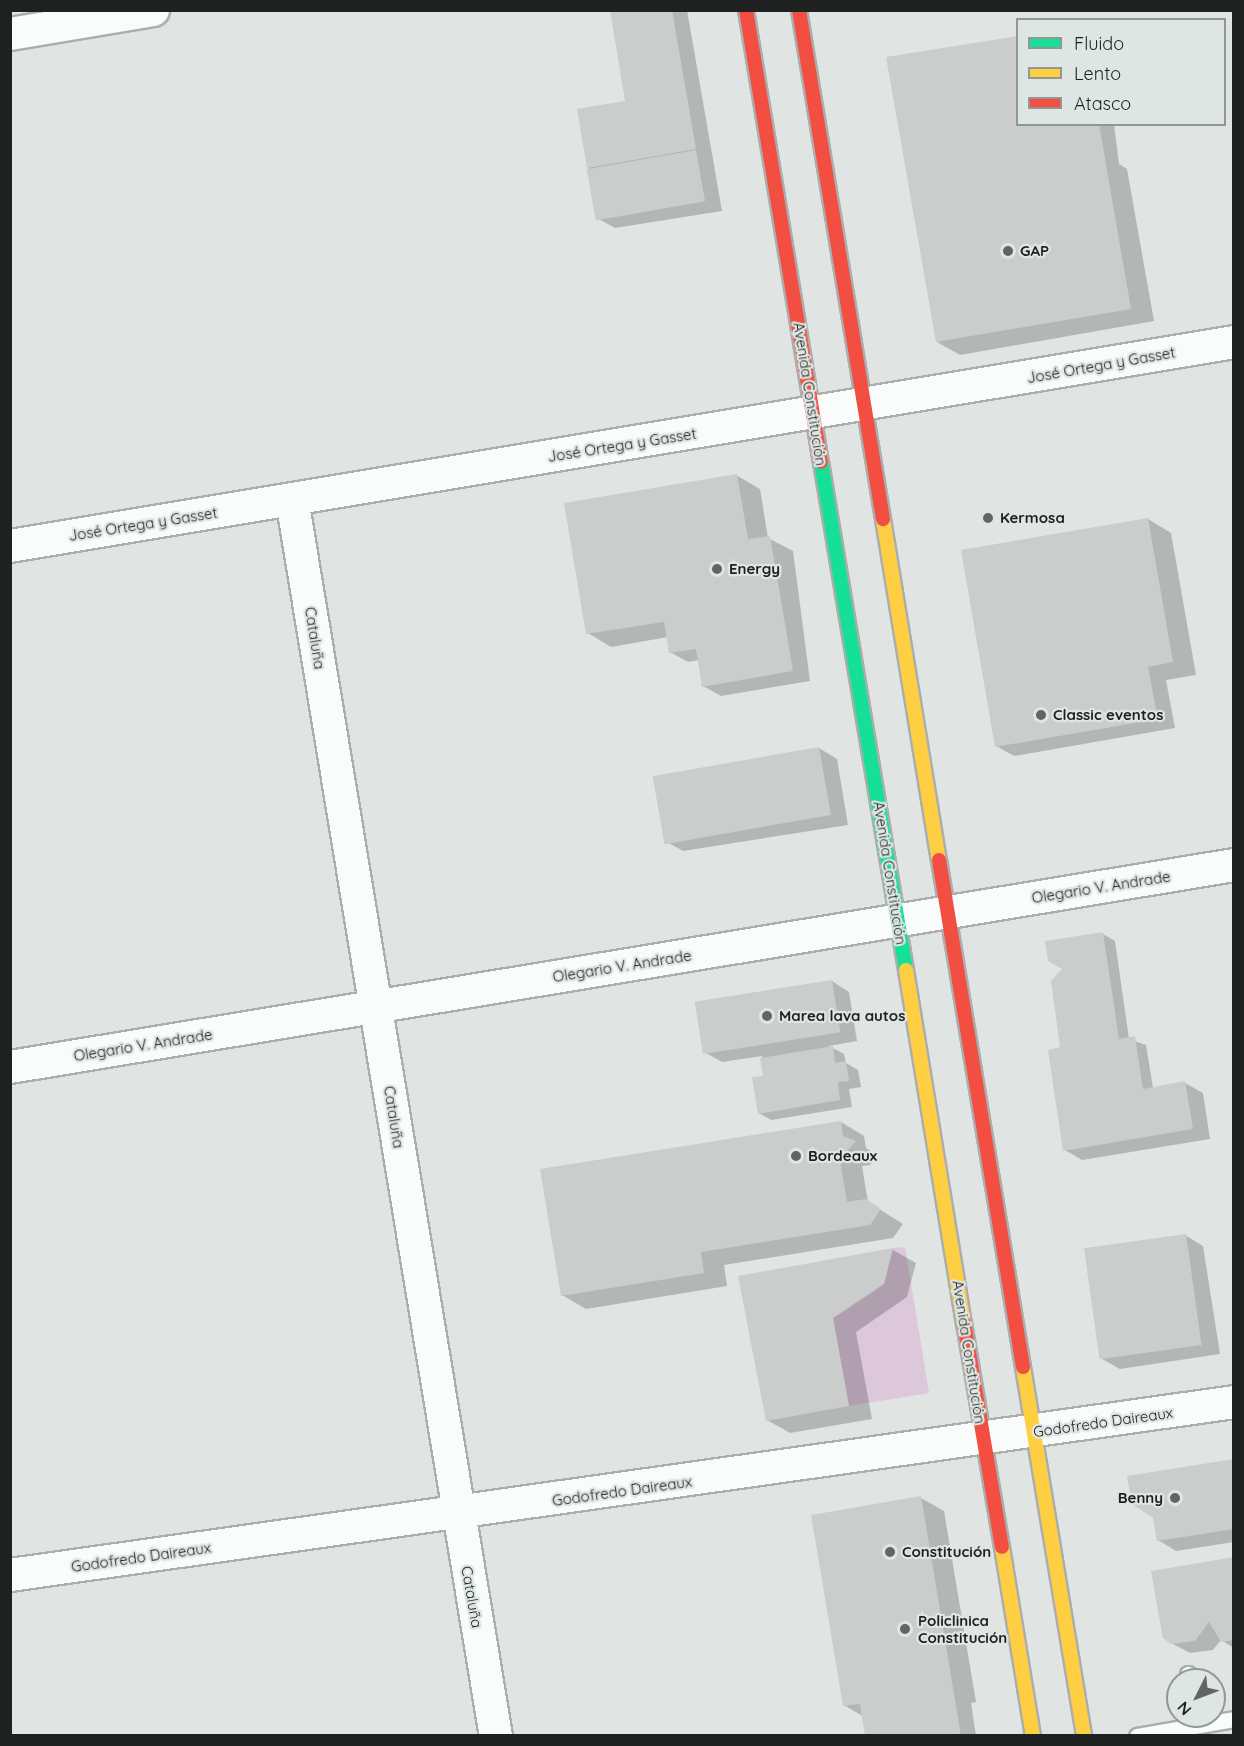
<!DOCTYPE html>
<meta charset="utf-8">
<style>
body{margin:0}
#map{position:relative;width:1244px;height:1746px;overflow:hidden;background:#e0e4e2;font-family:Quicksand,sans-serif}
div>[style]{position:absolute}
.green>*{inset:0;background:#ddc7da}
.shadow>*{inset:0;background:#0003}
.building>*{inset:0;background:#cacdcb;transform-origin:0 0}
.roads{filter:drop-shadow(2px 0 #abaead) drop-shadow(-2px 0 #abaead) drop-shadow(0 2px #abaead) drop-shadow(0 -2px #abaead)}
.lane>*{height:15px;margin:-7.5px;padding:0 7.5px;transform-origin:7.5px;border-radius:7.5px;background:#fafbfb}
.street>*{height:32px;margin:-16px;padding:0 16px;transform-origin:16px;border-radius:16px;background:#fafbfb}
.fast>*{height:14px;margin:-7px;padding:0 7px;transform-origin:7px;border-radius:7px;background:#16e098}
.slow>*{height:14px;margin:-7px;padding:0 7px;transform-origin:7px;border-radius:7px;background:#ffcf43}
.jam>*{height:14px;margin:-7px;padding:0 7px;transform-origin:7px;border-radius:7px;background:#f24e42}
.dots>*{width:16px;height:16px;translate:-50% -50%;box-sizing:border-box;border:3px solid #dee6e3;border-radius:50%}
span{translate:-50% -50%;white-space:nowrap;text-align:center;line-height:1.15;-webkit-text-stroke:4.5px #dee6e3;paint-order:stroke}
.poi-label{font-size:15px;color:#1e211f;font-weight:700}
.left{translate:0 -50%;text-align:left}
.right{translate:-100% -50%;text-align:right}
.street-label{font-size:15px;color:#1e211f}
.frame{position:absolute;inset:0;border:12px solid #1e211f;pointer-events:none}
.legend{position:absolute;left:1016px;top:18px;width:210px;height:108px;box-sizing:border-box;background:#dee6e3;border:2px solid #919795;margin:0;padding:8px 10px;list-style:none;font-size:18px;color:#1e211f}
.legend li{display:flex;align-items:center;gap:12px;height:30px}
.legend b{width:30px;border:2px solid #919795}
.north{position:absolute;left:1166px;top:1668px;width:60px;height:60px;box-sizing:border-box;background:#dee6e3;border:2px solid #919795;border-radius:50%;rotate:228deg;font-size:16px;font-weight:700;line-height:24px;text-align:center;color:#1e211f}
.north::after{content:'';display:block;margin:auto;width:21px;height:27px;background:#626563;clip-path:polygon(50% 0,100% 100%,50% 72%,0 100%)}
</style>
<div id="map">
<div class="green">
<div style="clip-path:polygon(905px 1247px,929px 1393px,849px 1406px,833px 1318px,884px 1284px,893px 1248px)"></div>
</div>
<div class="shadow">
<div style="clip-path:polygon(611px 10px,687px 10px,722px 211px,615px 228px,597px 218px,579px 110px,626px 102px)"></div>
<div style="clip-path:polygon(1018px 124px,1114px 124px,1119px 164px,1127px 169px,1154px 321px,960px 355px,937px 342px)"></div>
<div style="clip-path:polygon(736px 475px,760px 489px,768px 538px,793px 551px,810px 681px,721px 696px,703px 686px,699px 660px,688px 662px,670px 652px,668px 637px,611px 647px,588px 633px)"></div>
<div style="clip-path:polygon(1148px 519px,1171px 533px,1196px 675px,1166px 680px,1175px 728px,1014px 756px,996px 746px)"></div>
<div style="clip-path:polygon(819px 748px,837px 759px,848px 825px,683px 851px,665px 841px)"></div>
<div style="clip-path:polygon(1103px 934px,1115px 941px,1129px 1039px,1146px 1045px,1153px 1088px,1185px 1083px,1203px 1093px,1210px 1139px,1082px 1160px,1065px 1150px,1062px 1048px)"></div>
<div style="clip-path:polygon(832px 981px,849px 992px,857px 1041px,829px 1046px,844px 1054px,846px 1063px,858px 1070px,861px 1087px,849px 1089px,852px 1107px,771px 1120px,759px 1113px,765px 1077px,762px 1056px,722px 1062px,704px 1052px)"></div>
<div style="clip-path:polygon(841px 1122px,864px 1136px,866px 1148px,878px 1156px,870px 1165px,862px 1166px,868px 1202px,903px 1224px,893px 1238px,724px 1265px,727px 1286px,586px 1309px,562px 1295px)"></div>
<div style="clip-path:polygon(1185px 1235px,1203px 1246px,1220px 1354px,1120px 1369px,1102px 1359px)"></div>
<div style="clip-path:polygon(893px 1250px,916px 1263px,907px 1297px,856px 1332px,872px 1419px,790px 1433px,767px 1420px,740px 1277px)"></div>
<div style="clip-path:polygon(1234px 1461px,1234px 1542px,1176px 1551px,1158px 1540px,1155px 1518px)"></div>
<div style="clip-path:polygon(921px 1498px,944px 1511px,976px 1702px,971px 1703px,976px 1736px,867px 1736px,864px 1717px,844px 1705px)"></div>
<div style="clip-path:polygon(1234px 1558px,1234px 1648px,1221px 1640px,1213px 1650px,1190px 1653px,1171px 1643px)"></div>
</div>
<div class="building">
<div style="clip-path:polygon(610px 10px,672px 10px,696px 149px,587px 168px,577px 109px,625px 101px)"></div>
<div style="clip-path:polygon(1018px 36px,1018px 124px,1099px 124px,1131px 309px,936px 342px,886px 57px)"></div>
<div style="left:696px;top:150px;width:52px;height:111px;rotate:80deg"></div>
<div style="clip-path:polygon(737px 474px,748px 539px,770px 536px,793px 671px,702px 687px,696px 649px,669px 653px,664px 622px,586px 634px,564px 503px)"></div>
<div style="clip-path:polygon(1148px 518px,1173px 662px,1148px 667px,1158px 719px,995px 747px,961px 550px)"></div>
<div style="left:819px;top:747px;width:69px;height:169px;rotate:80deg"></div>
<div style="clip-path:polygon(1103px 932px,1119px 1039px,1135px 1036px,1143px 1089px,1185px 1081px,1193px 1129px,1063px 1151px,1048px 1050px,1060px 1047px,1051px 981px,1062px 969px,1048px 961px,1045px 941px)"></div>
<div style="left:832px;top:980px;width:53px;height:139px;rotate:81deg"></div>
<div style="clip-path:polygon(833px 1046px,835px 1063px,846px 1061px,849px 1081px,838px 1082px,840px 1100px,758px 1114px,752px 1077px,763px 1076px,760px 1058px)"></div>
<div style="clip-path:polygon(841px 1121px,843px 1136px,856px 1141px,846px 1152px,839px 1153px,847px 1202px,866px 1199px,881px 1209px,870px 1225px,701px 1252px,704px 1273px,561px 1296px,540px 1169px)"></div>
<div style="left:1186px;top:1234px;width:112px;height:103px;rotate:82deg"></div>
<div style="clip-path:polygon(893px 1248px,884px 1284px,833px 1318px,849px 1406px,766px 1421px,738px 1276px)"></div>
<div style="clip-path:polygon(1234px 1459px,1234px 1529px,1157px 1541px,1153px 1518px,1132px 1504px,1127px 1476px)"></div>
<div style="clip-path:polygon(921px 1496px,961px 1736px,865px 1736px,860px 1704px,843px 1706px,811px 1515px)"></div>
<div style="clip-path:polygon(1234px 1557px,1234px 1640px,1221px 1642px,1209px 1622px,1195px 1641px,1171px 1644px,1163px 1638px,1151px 1571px)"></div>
</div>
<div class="roads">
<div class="lane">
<div style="left:1188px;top:1674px;width:6px;rotate:72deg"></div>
<div style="left:1137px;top:1736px;width:98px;rotate:-9.9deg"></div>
</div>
<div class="street">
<div style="left:10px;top:34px;width:145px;rotate:-9.5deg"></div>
<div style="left:292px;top:499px;width:1254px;rotate:80.64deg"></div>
<div style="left:10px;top:546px;width:1241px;rotate:-9.46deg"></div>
<div style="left:10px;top:1067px;width:1241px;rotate:-9.37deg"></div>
<div style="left:10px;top:1575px;width:1236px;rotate:-8.04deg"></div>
</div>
<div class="fast">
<div style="left:821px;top:462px;width:515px;rotate:80.5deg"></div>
</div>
<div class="slow">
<div style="left:883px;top:519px;width:346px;rotate:80.7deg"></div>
<div style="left:906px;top:970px;width:358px;rotate:80.7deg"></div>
<div style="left:1023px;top:1367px;width:374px;rotate:80.6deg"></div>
<div style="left:1002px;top:1547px;width:192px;rotate:80.7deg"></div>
</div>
<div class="jam">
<div style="left:746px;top:10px;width:458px;rotate:80.6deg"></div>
<div style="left:799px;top:10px;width:516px;rotate:80.63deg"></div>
<div style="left:939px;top:860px;width:514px;rotate:80.59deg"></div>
<div style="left:964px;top:1323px;width:227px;rotate:80.4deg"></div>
</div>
</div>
<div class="dots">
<div style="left:1008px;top:251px;background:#626563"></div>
<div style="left:988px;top:518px;background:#626563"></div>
<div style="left:717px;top:569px;background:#626563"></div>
<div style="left:1041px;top:715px;background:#626563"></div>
<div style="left:767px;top:1016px;background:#626563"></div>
<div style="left:796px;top:1156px;background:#626563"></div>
<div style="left:1175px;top:1498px;background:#626563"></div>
<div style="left:890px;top:1552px;background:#626563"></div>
<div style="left:905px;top:1629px;background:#626563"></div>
</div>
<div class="poi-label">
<span class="left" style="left:1020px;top:251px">GAP</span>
<span class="left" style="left:1000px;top:518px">Kermosa</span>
<span class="left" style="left:729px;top:569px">Energy</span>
<span class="left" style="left:1053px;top:715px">Classic eventos</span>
<span class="left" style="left:779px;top:1016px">Marea lava autos</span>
<span class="left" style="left:808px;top:1156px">Bordeaux</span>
<span class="right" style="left:1163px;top:1498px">Benny</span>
<span class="left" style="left:902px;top:1552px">Constitución</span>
<span class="left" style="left:918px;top:1629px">Policlinica<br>Constitución</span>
</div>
<div class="street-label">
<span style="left:1101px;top:365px;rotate:-10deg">José Ortega y Gasset</span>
<span style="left:810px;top:394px;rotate:81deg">Avenida Constitución</span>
<span style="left:622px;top:445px;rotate:-9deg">José Ortega y Gasset</span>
<span style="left:143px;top:524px;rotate:-9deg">José Ortega y Gasset</span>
<span style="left:315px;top:638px;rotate:81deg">Cataluña</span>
<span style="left:890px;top:873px;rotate:81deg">Avenida Constitución</span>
<span style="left:1101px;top:887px;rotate:-9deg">Olegario V. Andrade</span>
<span style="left:622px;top:966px;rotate:-9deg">Olegario V. Andrade</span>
<span style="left:143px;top:1045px;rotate:-9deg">Olegario V. Andrade</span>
<span style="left:394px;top:1117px;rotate:81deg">Cataluña</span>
<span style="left:969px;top:1352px;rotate:81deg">Avenida Constitución</span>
<span style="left:1103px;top:1422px;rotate:-8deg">Godofredo Daireaux</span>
<span style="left:622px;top:1491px;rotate:-8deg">Godofredo Daireaux</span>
<span style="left:141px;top:1557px;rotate:-8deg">Godofredo Daireaux</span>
<span style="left:472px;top:1597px;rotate:80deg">Cataluña</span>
</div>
<div class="frame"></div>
<ul class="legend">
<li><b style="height:8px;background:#16e098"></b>Fluido</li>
<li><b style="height:8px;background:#ffcf43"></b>Lento</li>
<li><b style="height:8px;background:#f24e42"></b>Atasco</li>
</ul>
<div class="north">N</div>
</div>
